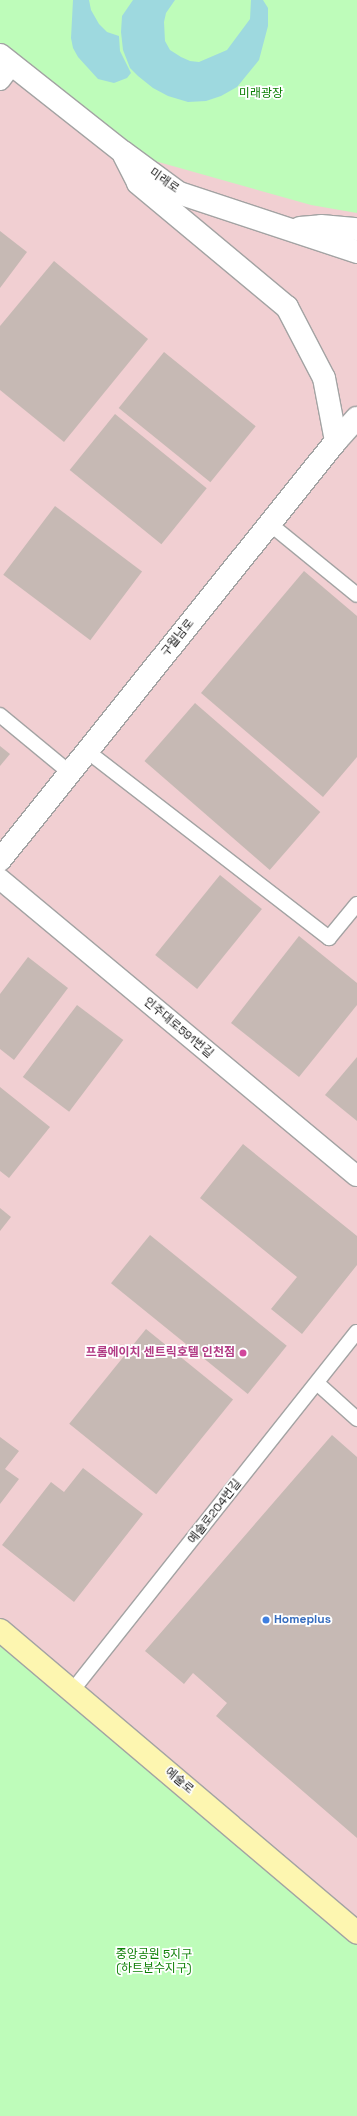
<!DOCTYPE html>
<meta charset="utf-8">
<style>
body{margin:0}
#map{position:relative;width:357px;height:2116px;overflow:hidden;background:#eee8e1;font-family:"Space Grotesk","Noto Sans KR",sans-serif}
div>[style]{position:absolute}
.commercial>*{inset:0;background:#f1cfd2}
.park>*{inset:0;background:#befcba}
.water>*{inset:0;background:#9ed9df}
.building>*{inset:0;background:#c6b9b4;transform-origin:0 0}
.roads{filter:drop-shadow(1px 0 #a3a3a3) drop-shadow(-1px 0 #a3a3a3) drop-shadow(0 1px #a3a3a3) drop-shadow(0 -1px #a3a3a3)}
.service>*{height:14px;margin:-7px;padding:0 7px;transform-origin:7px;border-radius:7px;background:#fff}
.pedestrian>*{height:20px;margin:-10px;padding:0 10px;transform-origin:10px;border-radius:10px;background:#fff}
.tertiary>*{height:22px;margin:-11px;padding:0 11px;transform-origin:11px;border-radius:11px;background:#fff}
.secondary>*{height:22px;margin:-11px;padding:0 11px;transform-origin:11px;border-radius:11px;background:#fdf6b0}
.dots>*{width:11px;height:11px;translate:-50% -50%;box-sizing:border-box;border:2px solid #fff;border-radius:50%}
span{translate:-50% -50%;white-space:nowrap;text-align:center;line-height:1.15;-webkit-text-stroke:3.5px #fff;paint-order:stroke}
.park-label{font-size:12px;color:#0c7f05}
.street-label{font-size:12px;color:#1c1c1c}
.hotel-label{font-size:12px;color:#b23c85;font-weight:700}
.right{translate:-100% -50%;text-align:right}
.shop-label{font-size:12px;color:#366cbe;font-weight:700}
.left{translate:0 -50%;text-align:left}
</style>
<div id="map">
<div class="commercial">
<div style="clip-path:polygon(0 0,357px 0,357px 1933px,0 1629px)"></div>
</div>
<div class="park">
<div style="clip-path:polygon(0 0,357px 0,357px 213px,311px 205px,123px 152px,0 55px)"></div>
<div style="clip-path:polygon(0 1629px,357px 1933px,357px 2116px,0 2116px)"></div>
</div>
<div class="water">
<div style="clip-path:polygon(73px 0,89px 0,91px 10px,99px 24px,107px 32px,119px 36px,120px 51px,131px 73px,127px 78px,114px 83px,98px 79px,78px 57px,73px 48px,71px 38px)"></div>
<div style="clip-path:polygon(133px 0,175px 0,166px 13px,164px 22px,165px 41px,170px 50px,181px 57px,190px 61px,199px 62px,227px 50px,250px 19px,251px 0,263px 0,268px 8px,268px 26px,259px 60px,237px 87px,221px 96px,206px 101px,188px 102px,168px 96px,153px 88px,138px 76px,130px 68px,123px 50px,121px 32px,122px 16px)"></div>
</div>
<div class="building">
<div style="clip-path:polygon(0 231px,27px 252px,0 288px)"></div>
<div style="clip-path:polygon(54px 261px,148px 339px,64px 442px,0 390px,0 326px)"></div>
<div style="left:164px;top:352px;width:118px;height:72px;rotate:39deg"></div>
<div style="left:115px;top:414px;width:118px;height:72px;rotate:39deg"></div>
<div style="left:55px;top:506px;width:109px;height:86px;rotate:37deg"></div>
<div style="clip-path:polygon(304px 571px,357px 616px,357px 757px,323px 797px,201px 693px)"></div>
<div style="left:195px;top:703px;width:166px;height:77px;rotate:41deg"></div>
<div style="clip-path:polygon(0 746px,10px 754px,0 766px)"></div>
<div style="left:220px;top:875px;width:54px;height:103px;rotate:39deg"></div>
<div style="clip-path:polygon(299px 936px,357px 983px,357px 1005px,299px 1077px,231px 1023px)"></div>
<div style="clip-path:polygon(28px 957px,68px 988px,14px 1060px,0 1049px,0 994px)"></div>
<div style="left:77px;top:1005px;width:58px;height:90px;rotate:37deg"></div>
<div style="clip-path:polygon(357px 1057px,357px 1121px,325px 1095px)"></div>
<div style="clip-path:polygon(0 1087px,50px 1127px,9px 1178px,0 1171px)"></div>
<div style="clip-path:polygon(243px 1144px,357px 1236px,357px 1265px,302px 1334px,271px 1309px,297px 1277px,200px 1198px)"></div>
<div style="clip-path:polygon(0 1208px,11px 1217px,0 1231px)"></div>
<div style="left:150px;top:1235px;width:176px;height:62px;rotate:39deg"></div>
<div style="left:146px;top:1329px;width:112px;height:122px;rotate:39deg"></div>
<div style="clip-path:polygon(332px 1435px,357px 1457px,357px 1838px,216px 1716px,227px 1703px,193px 1673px,184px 1684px,145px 1651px)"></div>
<div style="clip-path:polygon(0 1437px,19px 1451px,5px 1469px,19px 1479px,0 1504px)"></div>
<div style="clip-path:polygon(83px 1468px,143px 1514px,74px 1602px,2px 1545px,51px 1482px,64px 1492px)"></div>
</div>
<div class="roads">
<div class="service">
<div style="left:270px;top:524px;width:112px;rotate:39.2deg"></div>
<div style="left:0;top:715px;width:91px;rotate:39.6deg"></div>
<div style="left:87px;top:751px;width:306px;rotate:37.7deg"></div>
<div style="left:329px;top:938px;width:44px;rotate:-50.5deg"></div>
<div style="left:317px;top:1383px;width:54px;rotate:42deg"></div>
<div style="left:72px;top:1691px;width:458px;rotate:-51.6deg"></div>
</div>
<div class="pedestrian">
<div style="left:0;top:80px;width:20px;rotate:-53deg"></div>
<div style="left:0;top:879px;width:464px;rotate:39.8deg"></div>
</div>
<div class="tertiary">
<div style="left:0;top:55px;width:157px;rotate:38.3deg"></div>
<div style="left:123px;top:152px;width:69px;rotate:36.2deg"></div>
<div style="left:179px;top:193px;width:188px;rotate:18.3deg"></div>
<div style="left:124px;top:155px;width:31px;rotate:63deg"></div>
<div style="left:138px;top:183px;width:194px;rotate:39.8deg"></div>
<div style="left:287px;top:307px;width:80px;rotate:62.5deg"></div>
<div style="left:324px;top:378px;width:64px;rotate:79.2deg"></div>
<div style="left:300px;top:228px;width:21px;rotate:-5deg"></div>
<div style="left:321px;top:226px;width:36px;rotate:5deg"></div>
<div style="left:0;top:860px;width:537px;rotate:-51.27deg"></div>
<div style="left:336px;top:441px;width:31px;rotate:-48deg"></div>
</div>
<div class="secondary">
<div style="left:0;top:1630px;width:468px;rotate:40.3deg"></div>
</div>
</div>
<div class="dots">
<div style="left:243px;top:1353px;background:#d1479c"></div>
<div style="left:266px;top:1620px;background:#3f7fe0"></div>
</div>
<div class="park-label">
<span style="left:261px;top:94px">미래광장</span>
<span style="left:154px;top:1962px">중앙공원 5지구<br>(하트분수지구)</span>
</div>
<div class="street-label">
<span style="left:164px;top:181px;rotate:35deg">미래로</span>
<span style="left:178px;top:638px;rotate:-51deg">구월남로</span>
<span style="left:178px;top:1028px;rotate:40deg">인주대로591번길</span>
<span style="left:215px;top:1512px;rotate:-52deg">예술로204번길</span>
<span style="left:179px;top:1781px;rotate:40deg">예술로</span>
</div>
<div class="hotel-label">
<span class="right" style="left:235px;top:1353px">프롬에이치 센트릭호텔 인천점</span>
</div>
<div class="shop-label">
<span class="left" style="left:274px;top:1620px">Homeplus</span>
</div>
</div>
